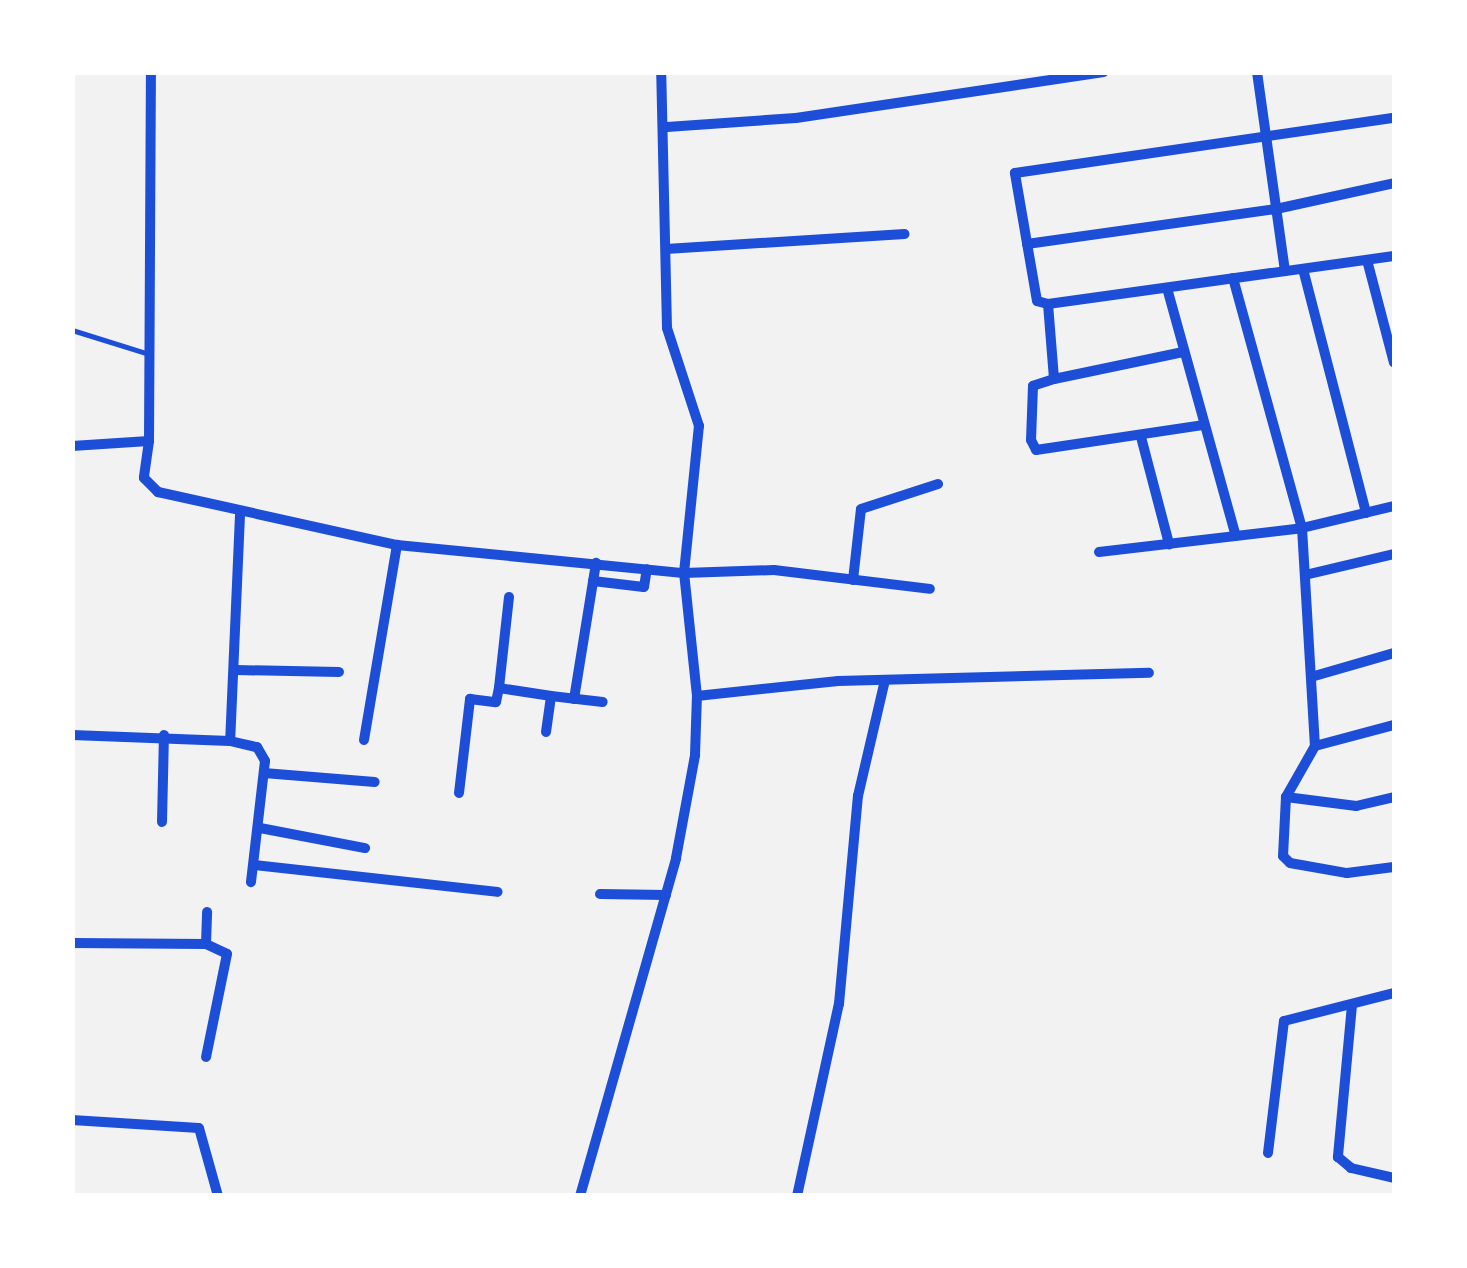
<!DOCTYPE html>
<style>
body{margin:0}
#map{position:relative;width:1467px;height:1268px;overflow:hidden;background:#f2f2f2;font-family:"Alegreya Sans",sans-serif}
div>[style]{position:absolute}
.service>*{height:5px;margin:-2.5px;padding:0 2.5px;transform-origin:2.5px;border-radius:2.5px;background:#1d4ed8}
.minor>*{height:10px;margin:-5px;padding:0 5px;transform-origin:5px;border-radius:5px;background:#1d4ed8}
span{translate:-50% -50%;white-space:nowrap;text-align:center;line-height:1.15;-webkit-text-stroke:10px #fff;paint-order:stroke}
.frame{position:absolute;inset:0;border:75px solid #fff;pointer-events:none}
</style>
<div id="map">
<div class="service">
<div style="left:72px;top:330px;width:81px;rotate:17.3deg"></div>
</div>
<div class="minor">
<div style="left:1257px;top:72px;width:201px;rotate:82deg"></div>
<div style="left:667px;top:127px;width:129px;rotate:-4deg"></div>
<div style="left:796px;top:118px;width:311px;rotate:-8.5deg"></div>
<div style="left:1027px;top:244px;width:251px;rotate:-8deg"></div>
<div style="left:1276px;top:209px;width:121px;rotate:-12.4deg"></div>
<div style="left:666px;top:249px;width:239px;rotate:-3.6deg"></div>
<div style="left:1367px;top:260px;width:106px;rotate:75.3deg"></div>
<div style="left:1303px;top:269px;width:252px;rotate:75.5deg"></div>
<div style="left:1233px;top:278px;width:259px;rotate:74.6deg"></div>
<div style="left:1302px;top:528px;width:218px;rotate:86.6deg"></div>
<div style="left:1315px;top:746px;width:59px;rotate:119.6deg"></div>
<div style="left:1286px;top:797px;width:59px;rotate:92.9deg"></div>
<div style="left:1283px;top:856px;width:10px;rotate:45deg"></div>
<div style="left:1290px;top:863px;width:58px;rotate:10deg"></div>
<div style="left:1347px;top:873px;width:47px;rotate:-7.3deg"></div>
<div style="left:1167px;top:288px;width:257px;rotate:74.5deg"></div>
<div style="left:1048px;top:304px;width:11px;rotate:-165deg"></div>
<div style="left:1037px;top:301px;width:130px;rotate:-99.8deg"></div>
<div style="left:1015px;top:173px;width:383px;rotate:-8.3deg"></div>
<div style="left:1048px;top:304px;width:349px;rotate:-7.9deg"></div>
<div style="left:1048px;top:304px;width:75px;rotate:85.4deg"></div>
<div style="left:1054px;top:379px;width:132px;rotate:-11.8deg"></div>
<div style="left:1054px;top:379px;width:22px;rotate:162deg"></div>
<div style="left:1033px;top:386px;width:54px;rotate:92.1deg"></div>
<div style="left:1031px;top:440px;width:11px;rotate:63deg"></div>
<div style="left:1036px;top:450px;width:170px;rotate:-8.5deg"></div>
<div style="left:1141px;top:437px;width:111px;rotate:75.3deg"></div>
<div style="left:149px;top:441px;width:37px;rotate:98deg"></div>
<div style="left:144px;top:478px;width:20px;rotate:45deg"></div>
<div style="left:158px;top:492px;width:245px;rotate:12.5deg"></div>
<div style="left:397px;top:545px;width:288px;rotate:5.6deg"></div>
<div style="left:684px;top:573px;width:90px;rotate:-1.9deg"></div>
<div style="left:774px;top:570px;width:157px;rotate:6.9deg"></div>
<div style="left:72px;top:446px;width:77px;rotate:-3.7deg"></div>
<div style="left:149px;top:441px;width:369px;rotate:-89.7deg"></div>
<div style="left:240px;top:515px;width:226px;rotate:92.5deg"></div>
<div style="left:230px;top:741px;width:28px;rotate:13deg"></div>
<div style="left:257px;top:747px;width:16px;rotate:60deg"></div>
<div style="left:265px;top:761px;width:122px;rotate:96.6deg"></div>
<div style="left:1099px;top:552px;width:204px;rotate:-6.7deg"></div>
<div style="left:1302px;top:528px;width:95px;rotate:-13.4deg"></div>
<div style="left:1305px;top:575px;width:91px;rotate:-13.3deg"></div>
<div style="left:853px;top:580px;width:71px;rotate:-83.6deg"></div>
<div style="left:861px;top:509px;width:81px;rotate:-18deg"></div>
<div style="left:593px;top:581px;width:51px;rotate:6.7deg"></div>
<div style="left:644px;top:587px;width:18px;rotate:-81deg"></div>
<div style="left:509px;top:597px;width:92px;rotate:96.3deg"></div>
<div style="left:499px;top:688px;width:53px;rotate:8.7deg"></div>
<div style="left:236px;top:670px;width:103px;rotate:1.1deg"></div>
<div style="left:1311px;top:677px;width:86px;rotate:-16.1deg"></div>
<div style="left:697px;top:696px;width:142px;rotate:-6.1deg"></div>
<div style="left:838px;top:681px;width:311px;rotate:-1.5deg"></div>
<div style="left:574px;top:699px;width:138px;rotate:-80.8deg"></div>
<div style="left:546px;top:732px;width:36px;rotate:-82deg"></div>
<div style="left:551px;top:696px;width:52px;rotate:6.6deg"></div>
<div style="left:72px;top:735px;width:158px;rotate:2.2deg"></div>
<div style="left:364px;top:740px;width:198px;rotate:-80.4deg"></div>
<div style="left:1315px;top:746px;width:82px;rotate:-14.9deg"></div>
<div style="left:264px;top:773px;width:111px;rotate:4.6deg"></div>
<div style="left:459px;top:793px;width:95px;rotate:-83.3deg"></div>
<div style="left:470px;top:699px;width:26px;rotate:7deg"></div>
<div style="left:496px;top:702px;width:14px;rotate:-78deg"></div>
<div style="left:1286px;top:797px;width:71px;rotate:7.3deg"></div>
<div style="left:1356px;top:806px;width:39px;rotate:-13deg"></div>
<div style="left:162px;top:822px;width:87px;rotate:-88.7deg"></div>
<div style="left:260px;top:828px;width:107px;rotate:10.8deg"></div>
<div style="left:254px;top:865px;width:245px;rotate:6.3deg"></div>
<div style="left:600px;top:894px;width:66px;rotate:0.9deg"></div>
<div style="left:72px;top:943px;width:134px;rotate:0.4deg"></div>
<div style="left:206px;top:944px;width:32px;rotate:-88deg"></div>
<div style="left:206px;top:944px;width:23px;rotate:25deg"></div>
<div style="left:227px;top:954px;width:105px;rotate:101.5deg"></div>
<div style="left:1352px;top:1005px;width:153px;rotate:95.3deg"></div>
<div style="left:1338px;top:1157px;width:17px;rotate:40deg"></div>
<div style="left:1351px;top:1168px;width:44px;rotate:13.1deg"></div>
<div style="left:72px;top:1120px;width:127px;rotate:3.6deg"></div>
<div style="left:199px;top:1128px;width:71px;rotate:74.4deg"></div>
<div style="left:1268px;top:1153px;width:133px;rotate:-83.1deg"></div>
<div style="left:1284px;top:1021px;width:114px;rotate:-14.3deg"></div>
<div style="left:580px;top:1196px;width:351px;rotate:-74.1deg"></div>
<div style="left:676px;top:858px;width:105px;rotate:-79.5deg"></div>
<div style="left:695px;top:755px;width:59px;rotate:-88.1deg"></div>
<div style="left:697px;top:696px;width:124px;rotate:-96deg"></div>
<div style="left:684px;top:573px;width:148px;rotate:-84.2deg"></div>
<div style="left:699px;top:426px;width:103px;rotate:-108.1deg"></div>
<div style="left:667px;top:328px;width:256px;rotate:-91.3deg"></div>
<div style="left:797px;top:1196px;width:197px;rotate:-77.7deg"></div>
<div style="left:839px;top:1004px;width:209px;rotate:-84.8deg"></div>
<div style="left:858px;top:796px;width:119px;rotate:-76.9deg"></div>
</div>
<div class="frame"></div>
</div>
